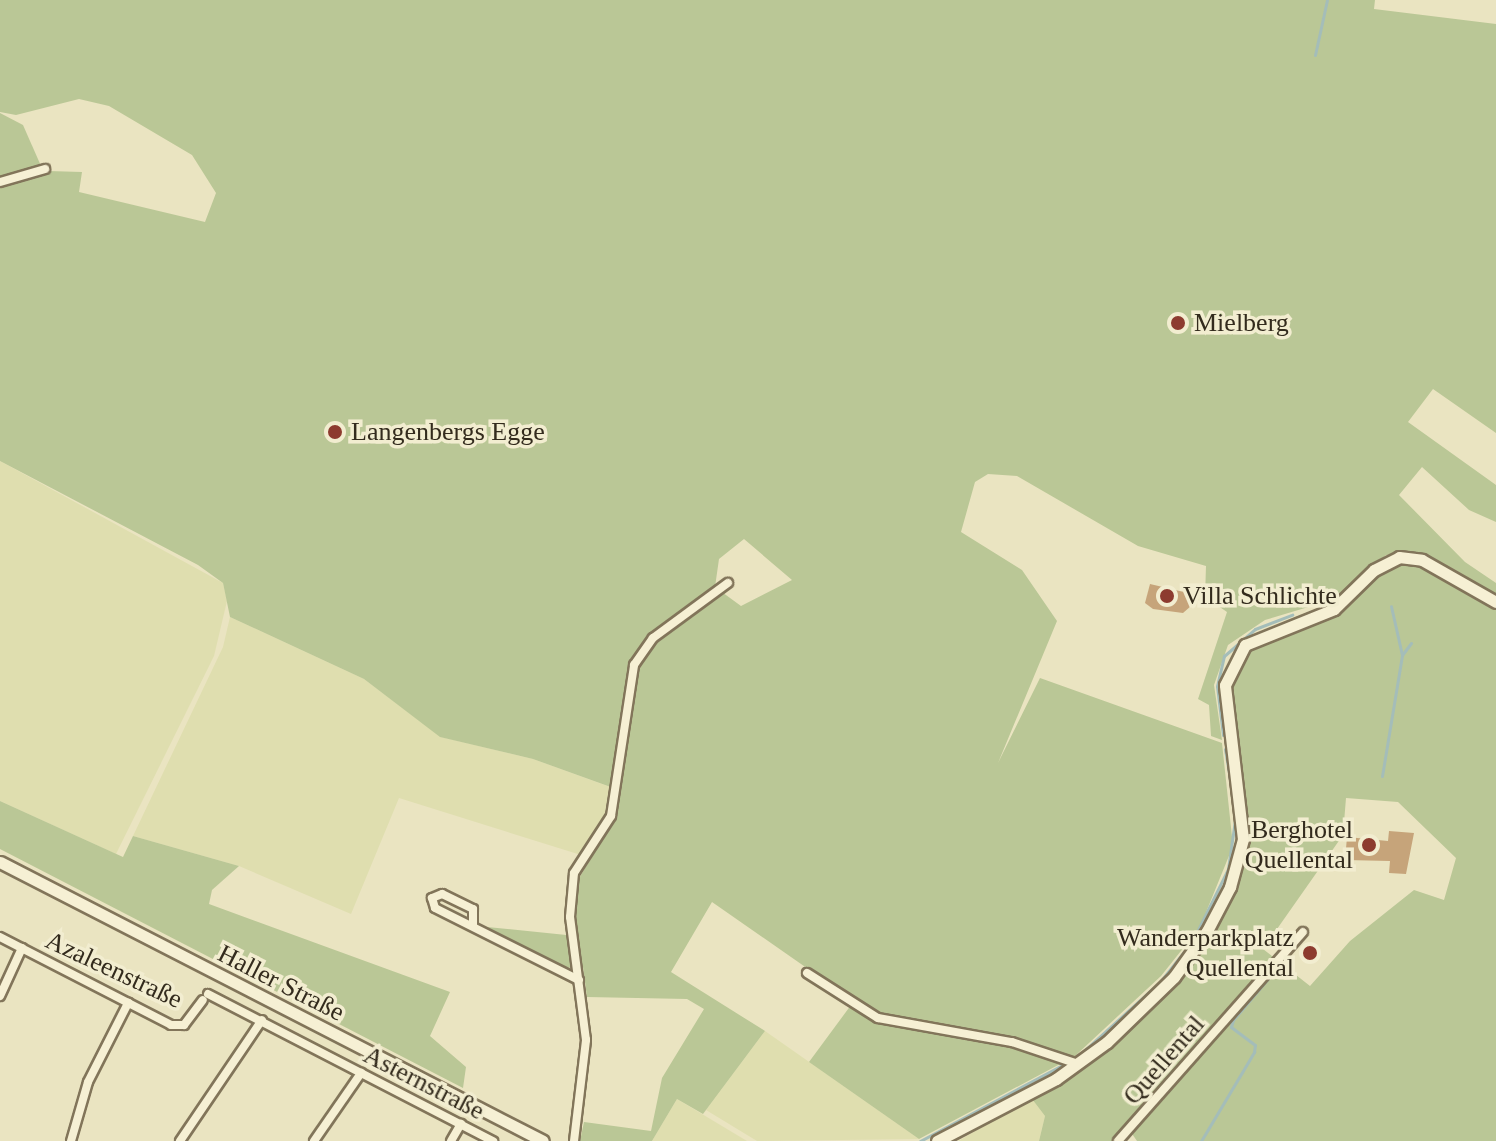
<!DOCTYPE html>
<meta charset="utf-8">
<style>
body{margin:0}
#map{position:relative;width:1496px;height:1141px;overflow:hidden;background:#eae4c1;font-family:Georgia,serif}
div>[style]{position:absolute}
.farmland>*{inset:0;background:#dfdeaf}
.green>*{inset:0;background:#bac796}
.stream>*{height:3px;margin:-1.5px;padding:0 1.5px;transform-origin:1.5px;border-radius:1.5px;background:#a4bdb9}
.building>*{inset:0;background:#c6a47a}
.roads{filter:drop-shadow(2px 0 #82755a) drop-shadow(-2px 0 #82755a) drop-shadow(0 2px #82755a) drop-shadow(0 -2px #82755a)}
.minor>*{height:8px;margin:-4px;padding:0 4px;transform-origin:4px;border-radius:4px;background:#f6f0d4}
.secondary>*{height:11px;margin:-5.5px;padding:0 5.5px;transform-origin:5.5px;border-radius:5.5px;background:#f6f0d4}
.dots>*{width:22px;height:22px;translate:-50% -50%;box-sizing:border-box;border:4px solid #f2edd0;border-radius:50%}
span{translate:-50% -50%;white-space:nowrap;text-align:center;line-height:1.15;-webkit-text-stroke:7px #f2edd0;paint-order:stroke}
.poi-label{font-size:26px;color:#332b1d}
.left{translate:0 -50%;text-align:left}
.right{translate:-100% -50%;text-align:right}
.street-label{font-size:26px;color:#332b1d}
</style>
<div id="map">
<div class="farmland">
<div style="clip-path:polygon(0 461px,223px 583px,227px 601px,214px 656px,116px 854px,0 801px)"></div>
<div style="clip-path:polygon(230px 617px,364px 679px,441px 737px,533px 759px,613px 788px,601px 830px,581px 855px,399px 798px,351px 914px,239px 866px,133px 836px,223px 647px)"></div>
<div style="clip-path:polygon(765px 1031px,919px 1139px,757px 1141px,706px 1110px)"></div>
<div style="clip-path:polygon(677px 1099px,747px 1141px,652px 1141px)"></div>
<div style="clip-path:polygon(1032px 1099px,1045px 1116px,1039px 1141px,958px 1141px)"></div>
</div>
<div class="green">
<div style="clip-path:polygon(evenodd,0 0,1375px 0,1374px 9px,1496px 24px,1496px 433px,1433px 389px,1408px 422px,1496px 485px,1496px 522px,1469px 510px,1422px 467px,1399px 495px,1465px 562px,1496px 583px,1496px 597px,1419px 554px,1386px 555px,1335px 599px,1265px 620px,1228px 645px,1214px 685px,1222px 740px,1211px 736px,1209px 705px,1198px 699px,1227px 612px,1205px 597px,1206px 566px,1138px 546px,1017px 476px,988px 474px,975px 482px,961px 532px,1022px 570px,1057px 621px,998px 763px,1040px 678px,1222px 743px,1233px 846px,1200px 927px,1161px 976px,1075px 1056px,919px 1139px,809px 1062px,854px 1001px,712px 902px,671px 972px,765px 1031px,703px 1114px,677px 1099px,652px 1141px,580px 1141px,584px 1122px,651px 1131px,662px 1078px,704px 1009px,687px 999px,587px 997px,583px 967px,562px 968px,487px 927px,576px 936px,576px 883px,611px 826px,619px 790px,533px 759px,440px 737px,364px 679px,230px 617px,223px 583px,198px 565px,0 461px,0 184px,48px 171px,82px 172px,79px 192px,205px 222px,216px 193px,192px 155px,109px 106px,79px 99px,16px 115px,0 112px,0 0,744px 539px,792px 580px,741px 606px,715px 587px,719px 559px,744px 539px)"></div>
<div style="clip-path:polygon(0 113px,23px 125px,41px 166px,0 179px)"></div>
<div style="clip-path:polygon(evenodd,1398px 563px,1418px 564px,1496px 607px,1496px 1141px,1137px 1141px,1128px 1128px,1112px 1141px,1039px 1141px,1045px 1116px,1032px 1099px,1090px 1062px,1178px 981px,1212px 935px,1236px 889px,1248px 817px,1232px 683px,1246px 654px,1272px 637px,1338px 613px,1378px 574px,1398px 563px,1346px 798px,1398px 802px,1456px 858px,1444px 900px,1414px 890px,1350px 941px,1310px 986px,1263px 949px,1343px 835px,1346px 798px)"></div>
<div style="clip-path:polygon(0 801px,123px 857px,133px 836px,239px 866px,212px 890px,209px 904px,450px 992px,430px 1036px,466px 1067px,463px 1088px,0 849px)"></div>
</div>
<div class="stream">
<div style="left:1315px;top:55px;width:56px;rotate:-77.7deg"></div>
<div style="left:1402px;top:655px;width:15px;rotate:-53deg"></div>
<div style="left:1223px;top:735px;width:49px;rotate:-97deg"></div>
<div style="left:1217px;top:686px;width:31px;rotate:-77deg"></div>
<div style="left:1224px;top:656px;width:41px;rotate:-41.1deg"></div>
<div style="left:1255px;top:629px;width:40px;rotate:-21deg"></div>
<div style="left:1225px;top:749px;width:49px;rotate:80.5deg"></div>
<div style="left:1382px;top:776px;width:123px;rotate:-80.6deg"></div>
<div style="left:1402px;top:655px;width:50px;rotate:-102.7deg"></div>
<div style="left:1077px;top:1057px;width:112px;rotate:-42.1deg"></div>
<div style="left:1160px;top:982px;width:53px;rotate:-51.8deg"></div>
<div style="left:1193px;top:940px;width:79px;rotate:-63.8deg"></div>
<div style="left:1228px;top:869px;width:49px;rotate:-81.9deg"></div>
<div style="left:920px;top:1141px;width:166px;rotate:-28.1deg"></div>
<div style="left:1201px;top:1141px;width:104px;rotate:-59.2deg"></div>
<div style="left:1254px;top:1052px;width:7px;rotate:-82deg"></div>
<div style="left:1255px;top:1045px;width:30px;rotate:-143deg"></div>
<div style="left:1231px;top:1027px;width:7px;rotate:-74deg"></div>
<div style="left:1233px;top:1020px;width:68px;rotate:-49.8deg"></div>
</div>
<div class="building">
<div style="clip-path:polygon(1150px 584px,1188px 593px,1191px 606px,1183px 613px,1153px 609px,1145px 603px)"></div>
<div style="clip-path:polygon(1389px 831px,1414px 833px,1406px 874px,1389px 873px,1390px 861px,1345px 860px,1347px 837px,1388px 841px)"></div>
</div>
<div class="roads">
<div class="minor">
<div style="left:0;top:182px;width:47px;rotate:-16.1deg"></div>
<div style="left:473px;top:926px;width:17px;rotate:-90deg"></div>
<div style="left:473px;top:909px;width:34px;rotate:-154deg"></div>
<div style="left:442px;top:894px;width:11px;rotate:158deg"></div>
<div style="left:432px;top:898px;width:10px;rotate:73deg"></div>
<div style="left:435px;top:908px;width:161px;rotate:26.6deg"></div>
<div style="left:0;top:937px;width:192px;rotate:27.2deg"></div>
<div style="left:171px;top:1025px;width:13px"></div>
<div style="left:184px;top:1025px;width:31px;rotate:-53deg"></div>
<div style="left:807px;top:973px;width:84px;rotate:32.4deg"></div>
<div style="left:878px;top:1018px;width:136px;rotate:10.2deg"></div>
<div style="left:1012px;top:1042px;width:70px;rotate:18.4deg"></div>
<div style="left:208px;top:994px;width:321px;rotate:27.3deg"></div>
<div style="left:0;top:996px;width:53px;rotate:-65.4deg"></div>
<div style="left:71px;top:1141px;width:61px;rotate:-73.9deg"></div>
<div style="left:88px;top:1082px;width:89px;rotate:-63.1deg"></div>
<div style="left:180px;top:1141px;width:146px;rotate:-55.9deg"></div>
<div style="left:314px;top:1141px;width:83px;rotate:-55.3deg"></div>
<div style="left:451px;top:1141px;width:20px;rotate:-60deg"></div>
<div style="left:574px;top:1141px;width:102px;rotate:-83.2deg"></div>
<div style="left:586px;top:1040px;width:124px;rotate:-97.4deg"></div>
<div style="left:570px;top:917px;width:44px;rotate:-84.8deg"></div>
<div style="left:574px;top:873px;width:68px;rotate:-57deg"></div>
<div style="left:611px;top:816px;width:153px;rotate:-81.3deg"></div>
<div style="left:634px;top:665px;width:33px;rotate:-55deg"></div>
<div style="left:653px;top:638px;width:93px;rotate:-36.3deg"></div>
<div style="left:1118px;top:1141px;width:279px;rotate:-48.5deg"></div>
</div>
<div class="secondary">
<div style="left:0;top:862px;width:610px;rotate:27.19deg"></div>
<div style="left:937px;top:1141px;width:134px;rotate:-27.5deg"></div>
<div style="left:1056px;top:1079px;width:63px;rotate:-36deg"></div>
<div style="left:1107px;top:1042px;width:93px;rotate:-44.1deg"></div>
<div style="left:1174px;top:977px;width:57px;rotate:-54.3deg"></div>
<div style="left:1207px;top:931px;width:50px;rotate:-62.4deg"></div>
<div style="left:1230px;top:887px;width:50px;rotate:-74.8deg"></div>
<div style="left:1243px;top:839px;width:155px;rotate:-96.7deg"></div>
<div style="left:1225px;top:685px;width:45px;rotate:-63.4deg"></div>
<div style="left:1245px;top:645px;width:96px;rotate:-22deg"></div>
<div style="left:1334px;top:609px;width:56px;rotate:-44.3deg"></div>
<div style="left:1374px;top:570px;width:28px;rotate:-27deg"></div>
<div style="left:1399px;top:557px;width:23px;rotate:7deg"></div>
<div style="left:1422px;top:560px;width:85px;rotate:29.6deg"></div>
</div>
</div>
<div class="dots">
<div style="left:1178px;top:323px;background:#8d3b2f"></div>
<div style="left:335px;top:432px;background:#8d3b2f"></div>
<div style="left:1167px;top:596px;background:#8d3b2f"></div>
<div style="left:1369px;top:845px;background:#8d3b2f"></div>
<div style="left:1310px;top:953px;background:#8d3b2f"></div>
</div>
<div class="poi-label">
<span class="left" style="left:1194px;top:323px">Mielberg</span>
<span class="left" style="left:351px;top:432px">Langenbergs Egge</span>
<span class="left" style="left:1183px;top:596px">Villa Schlichte</span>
<span class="right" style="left:1353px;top:845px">Berghotel<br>Quellental</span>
<span class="right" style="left:1294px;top:953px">Wanderparkplatz<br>Quellental</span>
</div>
<div class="street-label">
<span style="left:114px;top:970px;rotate:25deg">Azaleenstraße</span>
<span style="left:281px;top:983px;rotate:27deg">Haller Straße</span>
<span style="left:1164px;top:1060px;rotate:-49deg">Quellental</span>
<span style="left:424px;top:1083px;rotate:27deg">Asternstraße</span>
</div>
</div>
